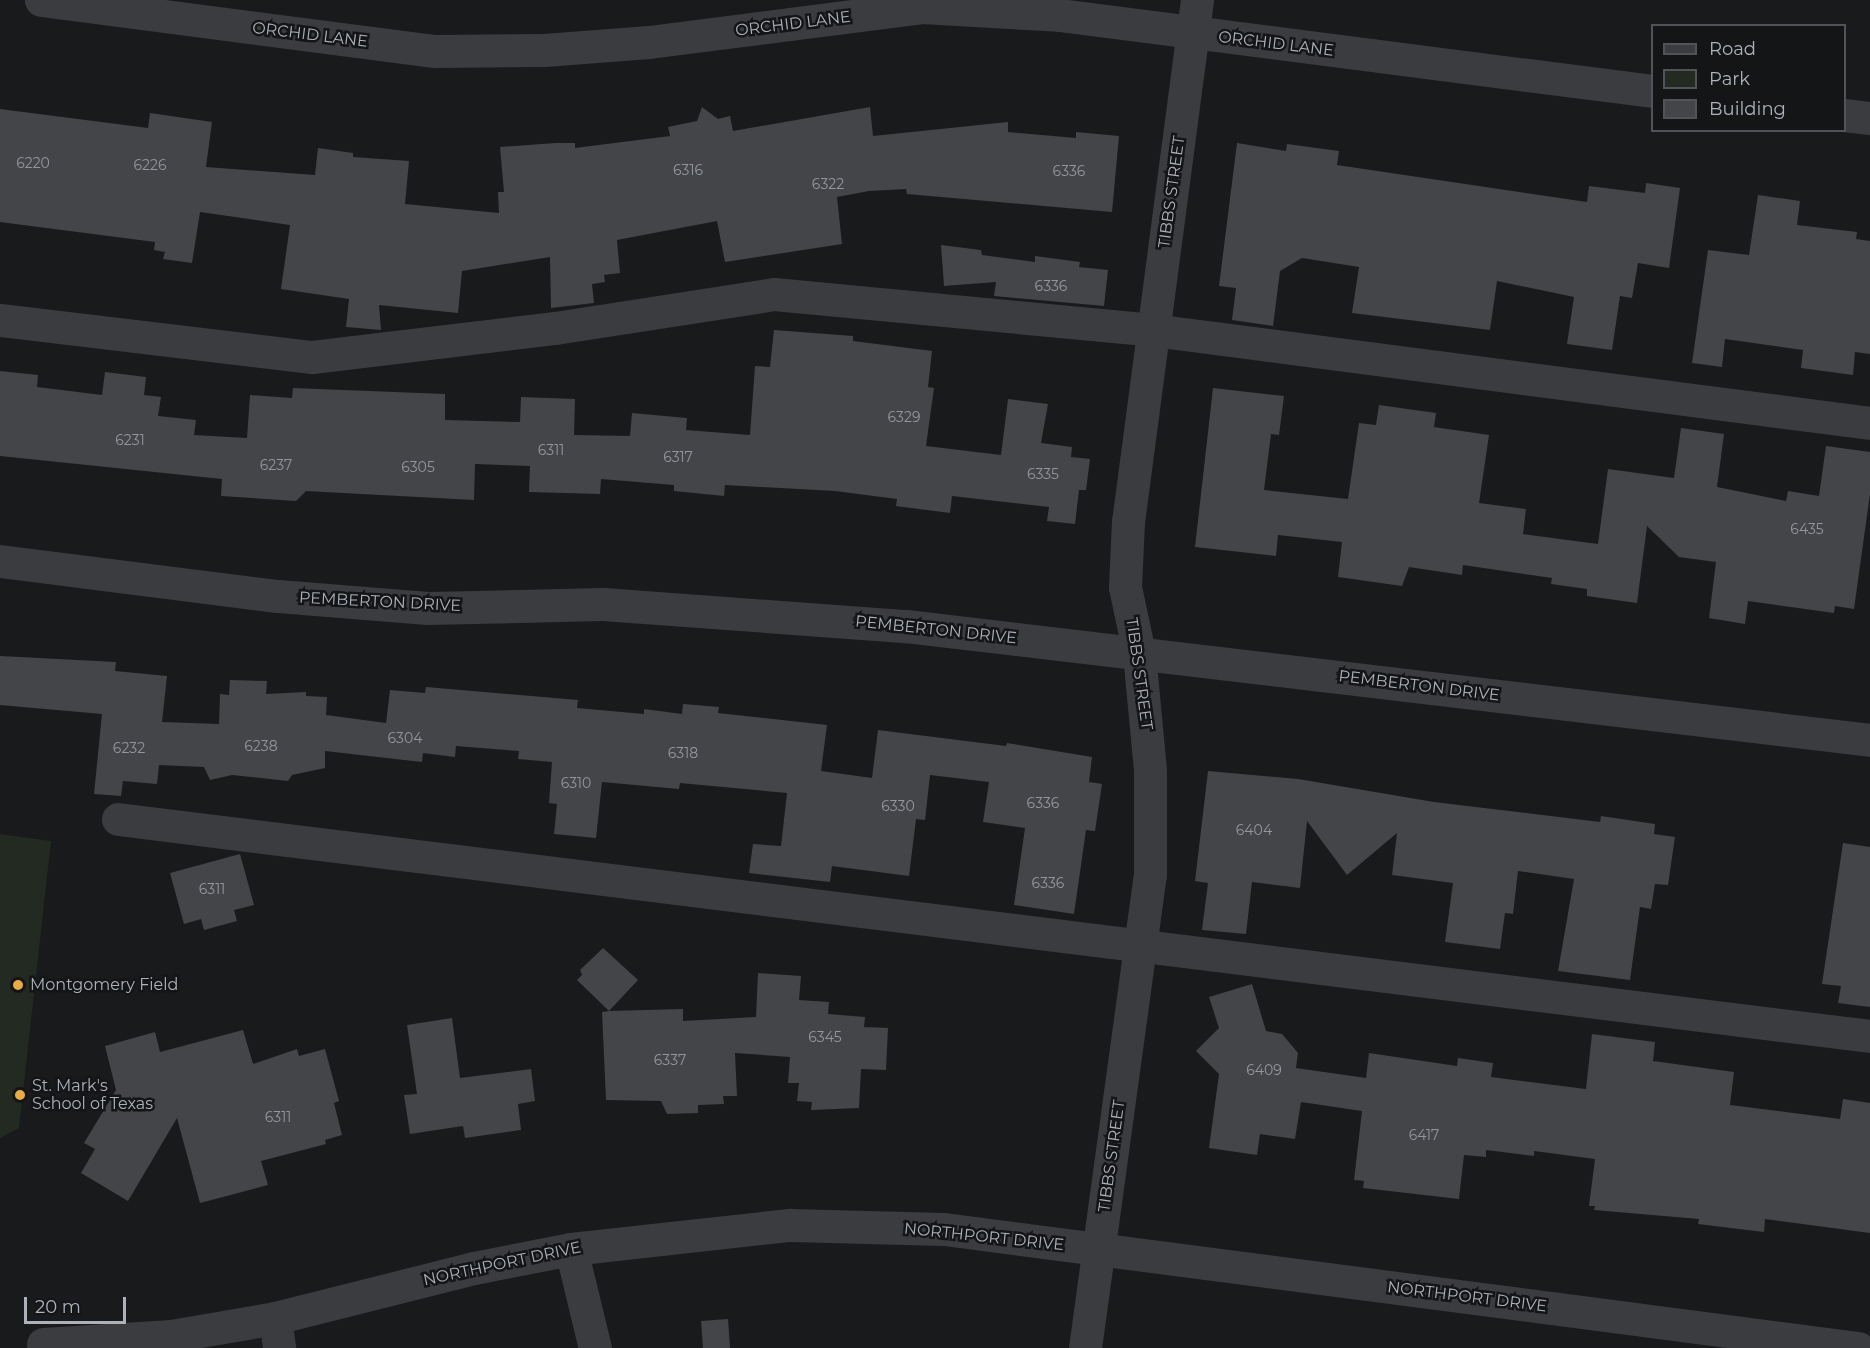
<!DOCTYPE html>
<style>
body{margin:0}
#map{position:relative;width:1870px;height:1348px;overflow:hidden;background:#191a1c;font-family:Montserrat,sans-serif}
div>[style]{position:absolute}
.green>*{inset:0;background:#222a22}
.building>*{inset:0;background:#444548;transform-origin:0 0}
.minor>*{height:33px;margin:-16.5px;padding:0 16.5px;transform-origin:16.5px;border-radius:16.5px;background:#3b3c40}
.dots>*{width:16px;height:16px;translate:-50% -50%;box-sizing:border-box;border:3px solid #141517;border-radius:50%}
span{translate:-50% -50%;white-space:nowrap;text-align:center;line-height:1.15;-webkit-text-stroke:5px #141517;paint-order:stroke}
.number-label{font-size:14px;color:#93969e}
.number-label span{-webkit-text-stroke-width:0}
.street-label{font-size:16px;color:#adb1ba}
.poi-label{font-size:16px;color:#adb1ba}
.left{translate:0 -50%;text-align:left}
.legend{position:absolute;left:1651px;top:24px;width:195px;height:108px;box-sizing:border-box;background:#141517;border:2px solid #515358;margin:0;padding:8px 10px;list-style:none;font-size:18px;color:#adb1ba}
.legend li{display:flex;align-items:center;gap:12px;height:30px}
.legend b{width:30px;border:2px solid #515358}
.scale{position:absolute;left:24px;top:1297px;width:102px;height:27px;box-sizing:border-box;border:3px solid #adb1ba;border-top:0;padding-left:8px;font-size:18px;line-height:21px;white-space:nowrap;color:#adb1ba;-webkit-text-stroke:4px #141517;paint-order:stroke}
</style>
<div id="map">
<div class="green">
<div style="clip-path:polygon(0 834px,51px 841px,19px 1128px,0 1138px)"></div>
</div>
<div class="building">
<div style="clip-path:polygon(702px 107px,718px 119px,730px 116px,733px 131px,870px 107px,873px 136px,1008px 122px,1008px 132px,1076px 138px,1076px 132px,1119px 136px,1112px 212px,907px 194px,906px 189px,869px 191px,837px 197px,842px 244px,725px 262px,717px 221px,617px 240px,620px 273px,604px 275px,605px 282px,592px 284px,594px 303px,551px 308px,550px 257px,462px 271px,458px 313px,379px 305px,381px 330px,346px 327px,349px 299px,281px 289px,290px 225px,200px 212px,192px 263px,163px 259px,165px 252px,154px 250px,155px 242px,0 222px,0 109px,148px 128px,150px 113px,212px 122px,206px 167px,315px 175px,318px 148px,353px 153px,353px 157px,409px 161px,405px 204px,499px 213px,498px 192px,504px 192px,500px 147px,555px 143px,575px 143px,575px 148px,670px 136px,668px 127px,697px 121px)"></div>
<div style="clip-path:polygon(1237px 143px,1286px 151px,1287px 144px,1339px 151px,1337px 165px,1587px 202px,1589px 186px,1645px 193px,1646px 183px,1680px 188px,1669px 268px,1638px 263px,1632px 298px,1620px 296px,1612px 350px,1567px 344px,1574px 297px,1497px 281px,1490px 330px,1352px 313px,1359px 267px,1302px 258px,1280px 271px,1273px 326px,1232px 320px,1236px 288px,1219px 286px)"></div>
<div style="clip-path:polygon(1758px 195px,1800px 201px,1797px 225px,1857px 232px,1856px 239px,1870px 241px,1870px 354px,1855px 352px,1853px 375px,1801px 368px,1803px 350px,1725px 339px,1722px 367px,1692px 363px,1708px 250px,1749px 255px)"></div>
<div style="clip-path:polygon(941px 245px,981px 250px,982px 255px,1035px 262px,1035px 256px,1080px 262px,1079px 267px,1108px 270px,1104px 306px,994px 296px,996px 282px,944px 286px)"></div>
<div style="clip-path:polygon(774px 330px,853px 336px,853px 341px,932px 351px,928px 387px,934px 388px,926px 446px,1001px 455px,1008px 399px,1048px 404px,1041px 443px,1072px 447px,1071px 457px,1090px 459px,1086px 490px,1079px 490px,1075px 524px,1047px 521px,1049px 507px,952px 496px,950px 513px,896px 506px,897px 499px,835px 491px,725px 485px,724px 496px,674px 491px,674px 485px,601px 479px,600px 494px,529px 492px,530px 466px,475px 464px,474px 500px,306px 491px,296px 501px,221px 496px,222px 479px,0 456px,0 371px,38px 375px,37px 387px,102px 395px,105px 372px,146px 377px,144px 395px,161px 397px,158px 416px,196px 420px,194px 435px,247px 438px,250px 395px,292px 398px,293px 388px,445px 394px,445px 420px,520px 422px,521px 397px,575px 399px,574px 435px,630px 436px,632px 413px,687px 418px,686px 430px,750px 435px,755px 366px,770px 367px)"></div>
<div style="clip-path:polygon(1213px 388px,1284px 396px,1279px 435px,1271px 434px,1264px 490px,1348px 499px,1359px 423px,1376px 425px,1379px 405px,1436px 413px,1434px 427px,1489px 435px,1479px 503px,1526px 509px,1523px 534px,1598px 544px,1608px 469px,1674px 478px,1681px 428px,1724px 434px,1717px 487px,1786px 501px,1788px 491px,1819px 496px,1826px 446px,1870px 452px,1870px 494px,1854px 609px,1835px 606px,1834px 613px,1748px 601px,1745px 624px,1709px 618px,1716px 562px,1679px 557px,1647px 526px,1637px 603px,1587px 596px,1587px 589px,1551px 584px,1552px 578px,1463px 565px,1462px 575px,1409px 567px,1402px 586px,1338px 577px,1342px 542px,1278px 535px,1276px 556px,1195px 547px)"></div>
<div style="clip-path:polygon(0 656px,116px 662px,115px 671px,167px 676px,162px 722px,219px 724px,220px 694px,229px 695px,230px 680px,267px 681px,266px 694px,306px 692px,306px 696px,327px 697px,326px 715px,386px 723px,390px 690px,425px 693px,426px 687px,578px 700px,577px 708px,644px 714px,644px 709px,682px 714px,683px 704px,719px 707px,718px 713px,827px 725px,821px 771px,872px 778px,878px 730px,1006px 746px,1007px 743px,1092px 757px,1089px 782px,1102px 784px,1095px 831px,1086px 830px,1074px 914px,1014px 905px,1025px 828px,983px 822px,989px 782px,930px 775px,925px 820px,916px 819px,909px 876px,832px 866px,830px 882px,749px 873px,753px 844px,781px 846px,787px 793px,680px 783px,679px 789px,602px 782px,596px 838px,554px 834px,557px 804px,549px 803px,552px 762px,518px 759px,519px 751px,456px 746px,455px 757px,423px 753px,422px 762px,325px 751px,325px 768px,292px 775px,288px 781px,232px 775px,210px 780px,204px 767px,159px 765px,157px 784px,123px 781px,121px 796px,94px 794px,102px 714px,0 705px)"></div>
<div style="clip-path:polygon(1208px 771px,1298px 779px,1434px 802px,1600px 822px,1601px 816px,1655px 824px,1654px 834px,1675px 837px,1668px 885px,1655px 884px,1651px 909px,1640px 907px,1630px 980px,1558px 971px,1574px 879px,1518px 871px,1513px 914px,1505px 913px,1500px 949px,1445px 942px,1453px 883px,1392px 875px,1397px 833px,1347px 875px,1307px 821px,1300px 888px,1252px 882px,1246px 934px,1202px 930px,1208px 883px,1195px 881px)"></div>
<div style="clip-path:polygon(1843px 843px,1870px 847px,1870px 1007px,1838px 1003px,1841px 986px,1822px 984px)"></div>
<div style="clip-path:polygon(240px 854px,254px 905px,234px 910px,237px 921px,204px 930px,201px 919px,184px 924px,170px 873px)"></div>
<div style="clip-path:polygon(603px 948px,638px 980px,609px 1011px,683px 1009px,683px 1021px,756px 1017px,758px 973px,801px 976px,799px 1000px,829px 1002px,828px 1014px,865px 1017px,864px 1027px,888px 1028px,886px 1070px,861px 1069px,859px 1108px,811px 1110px,812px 1102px,797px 1101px,799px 1083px,788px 1083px,790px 1057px,735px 1053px,737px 1096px,723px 1096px,724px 1104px,698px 1105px,698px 1113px,667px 1114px,661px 1101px,606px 1100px,602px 1012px,609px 1011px,577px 980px,582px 975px,580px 970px)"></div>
<div style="clip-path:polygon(1252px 984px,1266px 1031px,1282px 1034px,1298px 1053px,1296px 1068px,1366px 1078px,1369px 1053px,1457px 1066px,1458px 1058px,1493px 1063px,1491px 1077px,1586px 1089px,1592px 1034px,1655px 1042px,1653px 1061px,1734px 1072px,1730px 1105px,1840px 1119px,1843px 1099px,1870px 1103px,1870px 1233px,1765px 1219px,1764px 1232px,1698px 1224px,1699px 1219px,1594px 1210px,1595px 1206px,1589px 1206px,1595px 1159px,1534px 1151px,1534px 1156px,1486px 1150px,1486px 1157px,1464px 1155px,1459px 1199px,1363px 1188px,1364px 1181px,1354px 1180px,1362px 1111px,1301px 1102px,1295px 1139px,1260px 1134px,1257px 1155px,1209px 1148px,1219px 1074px,1196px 1051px,1219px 1028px,1209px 997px)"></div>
<div style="clip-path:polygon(452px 1018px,460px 1078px,531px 1069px,535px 1101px,518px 1104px,521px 1130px,465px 1138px,463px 1126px,410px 1134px,404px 1095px,417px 1094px,407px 1025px)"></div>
<div style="clip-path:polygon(243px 1030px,253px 1064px,297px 1049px,299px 1056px,325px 1049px,339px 1101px,334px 1103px,342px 1135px,325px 1140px,326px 1144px,261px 1161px,268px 1185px,200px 1203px,177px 1118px,128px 1201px,81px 1173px,95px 1149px,84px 1143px,116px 1090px,105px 1046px,155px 1032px,160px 1052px)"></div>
<div style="left:728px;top:1319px;width:29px;height:27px;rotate:86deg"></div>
</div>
<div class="minor">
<div style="left:41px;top:0;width:397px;rotate:7.4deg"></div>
<div style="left:435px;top:51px;width:109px;rotate:-0.5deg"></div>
<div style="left:544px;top:50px;width:105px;rotate:-4.4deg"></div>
<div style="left:649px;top:42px;width:275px;rotate:-7.3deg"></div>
<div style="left:922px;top:7px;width:137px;rotate:3.3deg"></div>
<div style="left:1059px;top:15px;width:598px;rotate:7.3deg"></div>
<div style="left:1844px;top:115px;width:26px;rotate:7deg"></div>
<div style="left:0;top:320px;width:314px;rotate:6.8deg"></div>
<div style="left:312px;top:357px;width:245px;rotate:-6.8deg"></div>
<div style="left:555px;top:328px;width:222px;rotate:-8.8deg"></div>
<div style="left:774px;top:294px;width:381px;rotate:5.4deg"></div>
<div style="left:1153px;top:330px;width:723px;rotate:7.39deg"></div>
<div style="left:0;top:561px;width:280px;rotate:7.2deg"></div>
<div style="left:278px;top:596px;width:150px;rotate:4.6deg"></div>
<div style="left:428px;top:608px;width:175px;rotate:-1.3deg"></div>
<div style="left:603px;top:604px;width:304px;rotate:4.2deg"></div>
<div style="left:906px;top:626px;width:971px;rotate:6.74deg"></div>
<div style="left:118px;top:819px;width:1765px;rotate:7.06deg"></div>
<div style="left:571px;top:1249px;width:102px;rotate:76.4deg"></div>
<div style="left:275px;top:1318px;width:30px;rotate:82deg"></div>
<div style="left:43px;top:1344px;width:128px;rotate:-3.6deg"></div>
<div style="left:171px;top:1336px;width:106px;rotate:-9.8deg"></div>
<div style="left:275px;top:1318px;width:205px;rotate:-14.1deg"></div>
<div style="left:474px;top:1268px;width:99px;rotate:-11.1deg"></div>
<div style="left:571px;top:1249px;width:220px;rotate:-6.3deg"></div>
<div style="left:790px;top:1225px;width:154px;rotate:1.5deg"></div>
<div style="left:944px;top:1229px;width:922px;rotate:7.42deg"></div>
<div style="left:1085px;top:1348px;width:477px;rotate:-82.2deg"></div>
<div style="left:1150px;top:875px;width:105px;rotate:-90deg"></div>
<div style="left:1150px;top:770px;width:118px;rotate:-95.4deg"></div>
<div style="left:1139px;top:653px;width:67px;rotate:-102deg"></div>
<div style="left:1125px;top:587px;width:65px;rotate:-87.4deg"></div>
<div style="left:1128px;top:522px;width:527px;rotate:-82.47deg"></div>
</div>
<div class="dots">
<div style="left:18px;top:985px;background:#e9ab44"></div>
<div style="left:20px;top:1095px;background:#e9ab44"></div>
</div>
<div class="number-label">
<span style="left:33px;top:163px">6220</span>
<span style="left:150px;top:165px">6226</span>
<span style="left:688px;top:170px">6316</span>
<span style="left:1069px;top:171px">6336</span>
<span style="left:828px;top:184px">6322</span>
<span style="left:1051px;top:286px">6336</span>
<span style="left:904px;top:417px">6329</span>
<span style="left:130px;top:440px">6231</span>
<span style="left:551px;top:450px">6311</span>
<span style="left:678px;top:457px">6317</span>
<span style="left:276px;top:465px">6237</span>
<span style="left:418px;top:467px">6305</span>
<span style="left:1043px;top:474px">6335</span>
<span style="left:1807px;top:529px">6435</span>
<span style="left:405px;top:738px">6304</span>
<span style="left:261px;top:746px">6238</span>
<span style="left:129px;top:748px">6232</span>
<span style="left:683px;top:753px">6318</span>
<span style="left:576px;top:783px">6310</span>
<span style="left:1043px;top:803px">6336</span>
<span style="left:898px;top:806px">6330</span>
<span style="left:1254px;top:830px">6404</span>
<span style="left:1048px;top:883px">6336</span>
<span style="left:212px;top:889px">6311</span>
<span style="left:825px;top:1037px">6345</span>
<span style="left:670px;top:1060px">6337</span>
<span style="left:1264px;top:1070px">6409</span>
<span style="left:278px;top:1117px">6311</span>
<span style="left:1424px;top:1135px">6417</span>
</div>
<div class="street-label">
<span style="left:793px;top:24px;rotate:-7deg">ORCHID LANE</span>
<span style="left:310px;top:35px;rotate:7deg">ORCHID LANE</span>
<span style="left:1276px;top:44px;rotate:7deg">ORCHID LANE</span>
<span style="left:1172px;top:192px;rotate:-82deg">TIBBS STREET</span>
<span style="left:380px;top:602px;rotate:3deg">PEMBERTON DRIVE</span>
<span style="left:936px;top:630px;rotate:6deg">PEMBERTON DRIVE</span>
<span style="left:1139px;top:674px;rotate:82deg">TIBBS STREET</span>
<span style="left:1419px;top:686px;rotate:7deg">PEMBERTON DRIVE</span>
<span style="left:1112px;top:1156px;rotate:-82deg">TIBBS STREET</span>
<span style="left:984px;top:1237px;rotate:6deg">NORTHPORT DRIVE</span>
<span style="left:502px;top:1264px;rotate:-12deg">NORTHPORT DRIVE</span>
<span style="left:1467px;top:1297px;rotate:7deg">NORTHPORT DRIVE</span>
</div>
<div class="poi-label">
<span class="left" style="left:30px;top:985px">Montgomery Field</span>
<span class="left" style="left:32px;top:1095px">St. Mark's<br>School of Texas</span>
</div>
<ul class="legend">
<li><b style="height:8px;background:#3b3c40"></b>Road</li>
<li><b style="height:16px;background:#222a22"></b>Park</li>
<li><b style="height:16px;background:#444548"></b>Building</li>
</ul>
<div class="scale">20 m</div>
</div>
